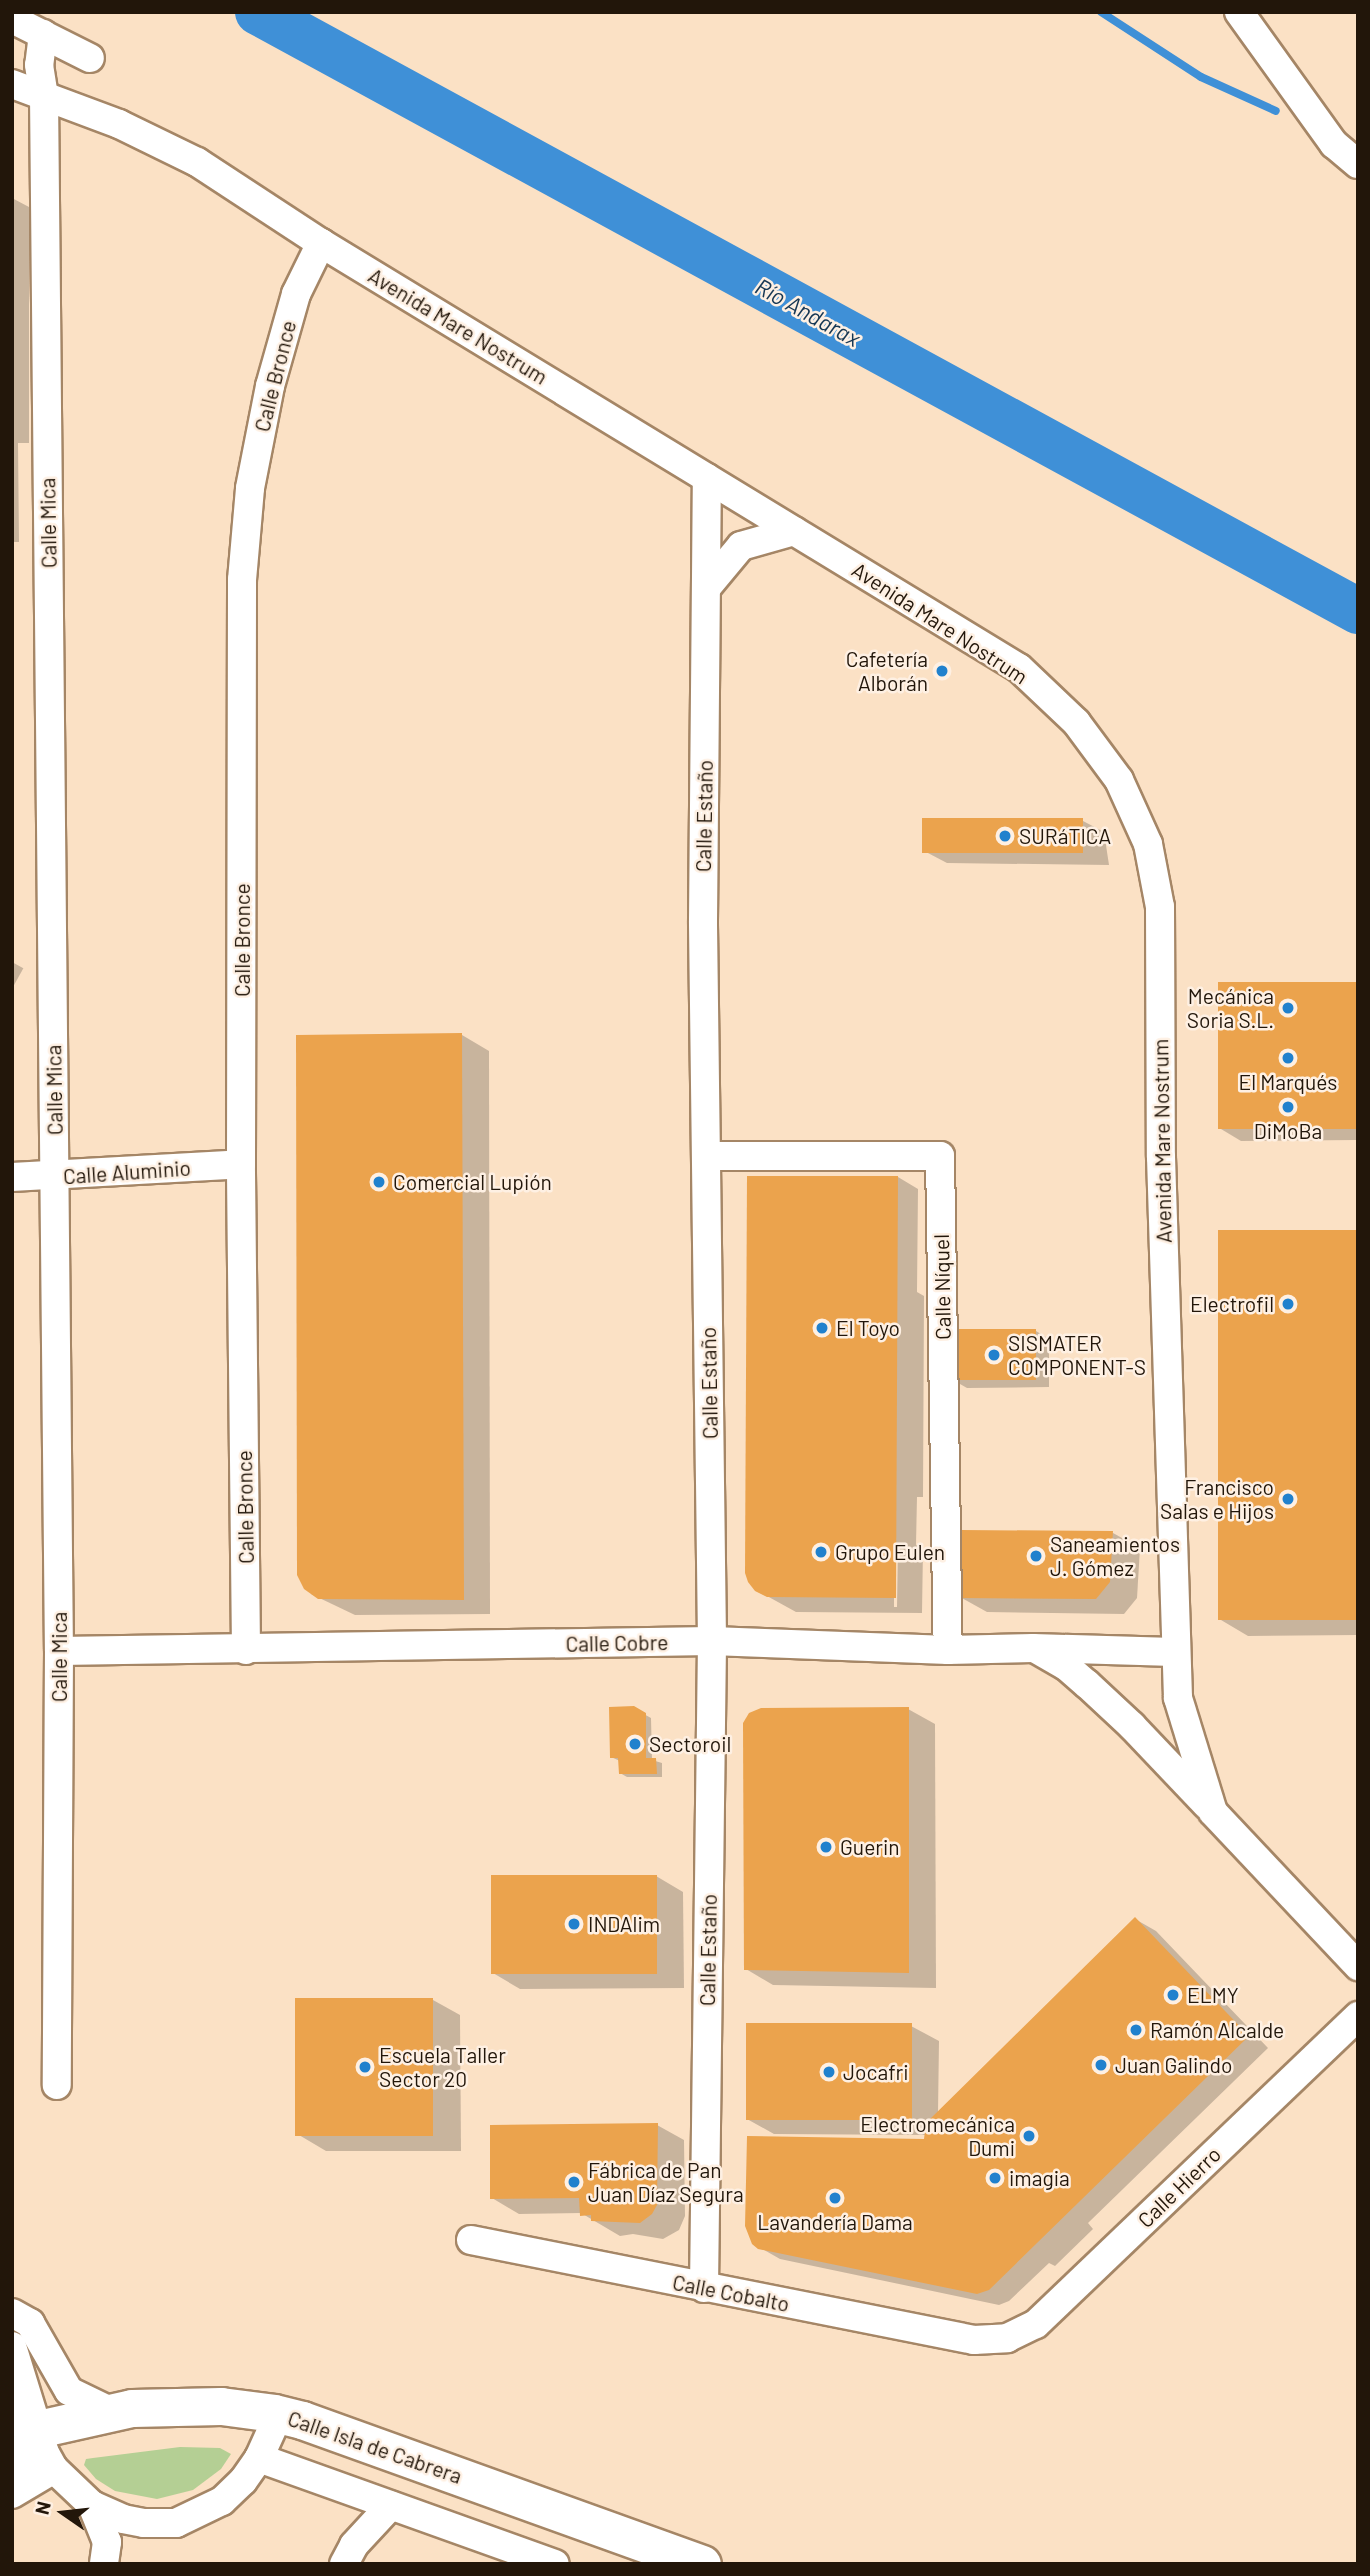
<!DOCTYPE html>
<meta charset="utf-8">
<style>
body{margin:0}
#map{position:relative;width:1370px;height:2576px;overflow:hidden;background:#fbe1c5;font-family:Barlow,sans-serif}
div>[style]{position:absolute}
.green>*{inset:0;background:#b4cf94}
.shadow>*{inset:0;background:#0003;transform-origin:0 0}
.stream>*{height:8px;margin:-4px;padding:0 4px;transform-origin:4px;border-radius:4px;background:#3f90d7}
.river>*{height:46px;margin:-23px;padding:0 23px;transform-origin:23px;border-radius:23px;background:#3f90d7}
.building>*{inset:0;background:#eba34d;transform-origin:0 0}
.roads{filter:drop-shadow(2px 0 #a58666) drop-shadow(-2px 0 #a58666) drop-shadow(0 2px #a58666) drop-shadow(0 -2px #a58666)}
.minor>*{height:28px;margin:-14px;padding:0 14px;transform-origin:14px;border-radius:14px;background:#fff}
.major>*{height:37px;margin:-18.5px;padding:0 18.5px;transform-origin:18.5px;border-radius:18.5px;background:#fff}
.dots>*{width:19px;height:19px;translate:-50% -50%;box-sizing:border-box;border:4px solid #fef0e3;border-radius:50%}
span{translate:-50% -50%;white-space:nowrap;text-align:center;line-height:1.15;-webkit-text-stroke:5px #fef0e3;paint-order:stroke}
.street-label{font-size:21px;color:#22160a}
.poi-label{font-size:21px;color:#22160a}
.right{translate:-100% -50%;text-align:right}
.left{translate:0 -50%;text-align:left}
.water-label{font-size:23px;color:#163754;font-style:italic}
.frame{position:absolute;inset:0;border:14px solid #22160a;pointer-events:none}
.north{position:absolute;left:28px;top:2478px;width:70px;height:70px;-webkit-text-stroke:5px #fef0e3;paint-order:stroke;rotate:284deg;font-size:19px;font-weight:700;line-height:28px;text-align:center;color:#22160a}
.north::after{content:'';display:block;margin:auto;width:24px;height:32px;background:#22160a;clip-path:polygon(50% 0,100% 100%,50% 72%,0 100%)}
</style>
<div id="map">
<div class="green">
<div style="clip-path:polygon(180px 2447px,220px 2448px,231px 2454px,221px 2469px,193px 2490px,157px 2499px,115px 2491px,96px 2479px,84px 2465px,86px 2459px,93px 2458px)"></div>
</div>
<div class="shadow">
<div style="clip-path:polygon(12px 198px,29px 207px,29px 443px,18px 443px,19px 542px,12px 542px)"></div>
<div style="clip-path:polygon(1083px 821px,1104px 832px,1109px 865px,947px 863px,926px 852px)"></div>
<div style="left:12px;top:962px;width:13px;height:55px;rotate:29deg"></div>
<div style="clip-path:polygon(1358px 984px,1358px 1140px,1241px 1141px,1221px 1129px)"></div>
<div style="clip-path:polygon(462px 1035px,489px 1051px,490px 1614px,355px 1615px,311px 1594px)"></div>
<div style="clip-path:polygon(evenodd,898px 1177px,918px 1189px,917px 1292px,924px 1296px,923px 1497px,917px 1497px,916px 1545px,923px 1549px,922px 1613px,796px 1612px,756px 1590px,898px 1177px,894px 1546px,898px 1546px,897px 1607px,894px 1607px,894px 1546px)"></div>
<div style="clip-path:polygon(1358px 1232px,1358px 1635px,1248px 1636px,1221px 1620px)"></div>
<div style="clip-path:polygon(1036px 1331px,1049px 1339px,1049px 1387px,967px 1388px,953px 1380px)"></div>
<div style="clip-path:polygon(1113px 1533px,1140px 1548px,1137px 1598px,1124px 1614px,987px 1612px,960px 1597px)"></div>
<div style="clip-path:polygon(633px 1708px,651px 1718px,652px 1760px,662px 1763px,662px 1777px,627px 1777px,620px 1773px,620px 1761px,611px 1757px)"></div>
<div style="clip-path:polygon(908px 1709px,935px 1724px,936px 1988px,773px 1985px,746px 1969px)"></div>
<div style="clip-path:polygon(656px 1876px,683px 1892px,684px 1988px,520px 1989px,493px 1973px)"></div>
<div style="clip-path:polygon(1135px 1919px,1156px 1931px,1268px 2048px,1088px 2223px,1093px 2229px,1055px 2266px,1049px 2263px,1009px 2301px,999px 2305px,780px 2259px,759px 2247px,924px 2141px,927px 2135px,774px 2134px,747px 2119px,911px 2026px,939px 2041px,938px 2113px)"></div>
<div style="clip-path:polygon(433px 2000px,460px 2015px,461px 2151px,326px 2151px,299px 2135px)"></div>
<div style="clip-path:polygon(657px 2125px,684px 2140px,685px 2216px,679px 2230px,663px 2239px,633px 2234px,620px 2236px,581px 2213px,519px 2214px,492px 2198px)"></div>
</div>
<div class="stream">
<div style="left:1101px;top:12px;width:119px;rotate:33deg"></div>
<div style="left:1201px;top:77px;width:82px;rotate:24.4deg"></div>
</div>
<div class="river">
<div style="left:258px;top:12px;width:1253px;rotate:28.57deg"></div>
</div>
<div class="building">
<div style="left:922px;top:818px;width:161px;height:35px"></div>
<div style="left:1358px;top:982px;width:147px;height:140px;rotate:90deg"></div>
<div style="clip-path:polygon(462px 1033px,464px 1600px,318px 1599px,304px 1589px,297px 1575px,296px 1035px)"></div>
<div style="clip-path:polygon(747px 1176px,898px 1176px,896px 1598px,767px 1597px,755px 1591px,748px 1582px,745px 1573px)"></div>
<div style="left:1358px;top:1230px;width:390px;height:140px;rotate:90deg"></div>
<div style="left:1036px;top:1329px;width:51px;height:84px;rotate:90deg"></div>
<div style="clip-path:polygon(960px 1530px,1113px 1531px,1110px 1582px,1096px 1599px,958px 1598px)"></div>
<div style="clip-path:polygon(634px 1706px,646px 1713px,646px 1758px,656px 1758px,657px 1774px,619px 1774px,618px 1758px,610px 1758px,609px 1707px)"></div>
<div style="clip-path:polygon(909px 1707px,909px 1973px,744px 1970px,743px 1723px,749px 1713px,761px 1708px)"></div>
<div style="left:491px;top:1875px;width:166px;height:99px"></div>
<div style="clip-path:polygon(1135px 1917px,1249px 2036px,989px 2290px,977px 2294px,758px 2249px,752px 2244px,745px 2226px,747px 2136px,924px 2139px,926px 2123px)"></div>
<div style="left:295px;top:1998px;width:138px;height:138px"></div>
<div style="left:746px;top:2023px;width:166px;height:97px"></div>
<div style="clip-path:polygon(658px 2123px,657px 2205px,652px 2214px,640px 2223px,591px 2221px,591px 2215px,580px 2216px,579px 2198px,490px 2199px,490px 2125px)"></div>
</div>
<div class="roads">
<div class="minor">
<div style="left:1239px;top:12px;width:163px;rotate:54.3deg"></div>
<div style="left:1334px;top:144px;width:31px;rotate:40deg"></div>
<div style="left:12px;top:19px;width:87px;rotate:26.6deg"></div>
<div style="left:43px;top:34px;width:31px;rotate:97deg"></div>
<div style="left:39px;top:65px;width:30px;rotate:81deg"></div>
<div style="left:44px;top:95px;width:1556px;rotate:89.45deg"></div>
<div style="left:59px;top:1651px;width:434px;rotate:90.3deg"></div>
<div style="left:12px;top:84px;width:114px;rotate:20.5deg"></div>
<div style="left:119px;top:124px;width:87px;rotate:26deg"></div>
<div style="left:197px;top:162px;width:148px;rotate:33.2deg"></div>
<div style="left:321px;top:243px;width:817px;rotate:31.34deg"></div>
<div style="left:1019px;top:668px;width:79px;rotate:43.5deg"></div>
<div style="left:1076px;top:722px;width:72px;rotate:53.4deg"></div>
<div style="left:1119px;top:780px;width:70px;rotate:65.6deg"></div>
<div style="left:1148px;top:844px;width:64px;rotate:79.2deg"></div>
<div style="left:1160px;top:907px;width:250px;rotate:89.8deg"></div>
<div style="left:1161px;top:1157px;width:541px;rotate:88.2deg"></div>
<div style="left:1178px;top:1698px;width:119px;rotate:72.9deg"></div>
<div style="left:1213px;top:1812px;width:212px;rotate:46.7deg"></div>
<div style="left:707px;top:587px;width:53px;rotate:-50.3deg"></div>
<div style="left:741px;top:546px;width:55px;rotate:-15.8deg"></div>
<div style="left:707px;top:1156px;width:233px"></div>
<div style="left:940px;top:1156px;width:494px;rotate:89.1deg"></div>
<div style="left:12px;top:1177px;width:229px;rotate:-3.2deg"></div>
<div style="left:1036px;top:1649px;width:34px;rotate:30deg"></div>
<div style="left:1066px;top:1666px;width:28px;rotate:41deg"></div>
<div style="left:1087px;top:1684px;width:62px;rotate:43deg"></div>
<div style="left:1132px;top:1726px;width:109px;rotate:46.5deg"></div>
<div style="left:246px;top:1650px;width:486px;rotate:-90.6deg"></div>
<div style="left:241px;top:1164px;width:584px;rotate:-89.9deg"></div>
<div style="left:242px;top:580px;width:92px;rotate:-85deg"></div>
<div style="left:250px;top:488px;width:104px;rotate:-78.9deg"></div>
<div style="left:270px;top:386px;width:96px;rotate:-74.2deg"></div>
<div style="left:296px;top:294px;width:57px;rotate:-63.9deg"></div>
<div style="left:59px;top:1651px;width:653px;rotate:-0.88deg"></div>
<div style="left:712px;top:1641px;width:236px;rotate:2.2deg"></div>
<div style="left:948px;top:1650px;width:85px;rotate:-1.3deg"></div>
<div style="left:1033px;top:1648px;width:141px;rotate:1.6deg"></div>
<div style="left:471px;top:2240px;width:513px;rotate:11.24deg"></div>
<div style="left:974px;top:2340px;width:33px;rotate:-3deg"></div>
<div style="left:1007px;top:2338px;width:32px;rotate:-26deg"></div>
<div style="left:1036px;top:2324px;width:446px;rotate:-43.7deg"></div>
<div style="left:704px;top:2288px;width:647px;rotate:-89.29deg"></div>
<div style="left:712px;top:1641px;width:720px;rotate:-90.72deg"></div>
<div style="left:703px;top:921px;width:443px;rotate:-89.5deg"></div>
<div style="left:12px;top:2313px;width:21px;rotate:29deg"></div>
<div style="left:30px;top:2323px;width:78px;rotate:60.2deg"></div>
<div style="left:69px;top:2391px;width:46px;rotate:26deg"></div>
<div style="left:12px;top:2346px;width:112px;rotate:72.9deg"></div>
<div style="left:45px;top:2453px;width:18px;rotate:61deg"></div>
<div style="left:54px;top:2469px;width:52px;rotate:43.5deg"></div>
<div style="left:92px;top:2505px;width:34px;rotate:24deg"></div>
<div style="left:123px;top:2519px;width:21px;rotate:11deg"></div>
<div style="left:144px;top:2523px;width:32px"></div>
<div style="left:176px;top:2523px;width:51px;rotate:-25.6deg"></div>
<div style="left:222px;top:2501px;width:29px;rotate:-44deg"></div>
<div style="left:243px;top:2481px;width:28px;rotate:-55deg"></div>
<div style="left:259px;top:2458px;width:48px;rotate:-65.6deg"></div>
<div style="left:259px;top:2458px;width:314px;rotate:19.7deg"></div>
<div style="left:12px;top:2494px;width:49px;rotate:-30.8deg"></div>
<div style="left:92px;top:2505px;width:40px;rotate:68deg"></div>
<div style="left:107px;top:2542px;width:22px;rotate:98deg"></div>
<div style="left:344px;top:2564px;width:21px;rotate:-62deg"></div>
<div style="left:354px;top:2545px;width:54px;rotate:-47.2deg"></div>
</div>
<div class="major">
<div style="left:12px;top:2417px;width:13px;rotate:13deg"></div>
<div style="left:25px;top:2420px;width:16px;rotate:35deg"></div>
<div style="left:38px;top:2429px;width:96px;rotate:-12.6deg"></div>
<div style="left:132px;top:2408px;width:89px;rotate:-1.3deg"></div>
<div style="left:221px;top:2406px;width:53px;rotate:7.5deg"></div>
<div style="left:274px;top:2413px;width:29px;rotate:14deg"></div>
<div style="left:302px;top:2420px;width:425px;rotate:19.8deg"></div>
<div style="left:12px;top:2460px;width:21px;rotate:-35deg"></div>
<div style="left:29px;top:2448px;width:21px;rotate:-65deg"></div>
</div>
</div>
<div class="dots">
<div style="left:942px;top:671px;background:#2181cd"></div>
<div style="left:1005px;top:836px;background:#2181cd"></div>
<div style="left:1288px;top:1008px;background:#2181cd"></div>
<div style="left:1288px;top:1058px;background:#2181cd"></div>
<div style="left:1288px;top:1107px;background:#2181cd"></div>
<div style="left:379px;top:1182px;background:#2181cd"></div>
<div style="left:1288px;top:1304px;background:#2181cd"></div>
<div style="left:822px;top:1328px;background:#2181cd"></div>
<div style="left:994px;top:1355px;background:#2181cd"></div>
<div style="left:1288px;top:1499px;background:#2181cd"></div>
<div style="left:821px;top:1552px;background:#2181cd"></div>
<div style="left:1036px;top:1556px;background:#2181cd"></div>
<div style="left:635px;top:1744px;background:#2181cd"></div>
<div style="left:826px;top:1847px;background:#2181cd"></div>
<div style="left:574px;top:1924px;background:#2181cd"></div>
<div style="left:1173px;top:1995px;background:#2181cd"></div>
<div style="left:1136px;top:2030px;background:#2181cd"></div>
<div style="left:1101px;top:2065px;background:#2181cd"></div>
<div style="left:365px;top:2067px;background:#2181cd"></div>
<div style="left:829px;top:2072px;background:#2181cd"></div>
<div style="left:1029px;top:2136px;background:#2181cd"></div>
<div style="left:995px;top:2178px;background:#2181cd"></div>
<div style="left:574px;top:2182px;background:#2181cd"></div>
<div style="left:835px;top:2198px;background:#2181cd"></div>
</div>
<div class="street-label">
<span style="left:458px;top:326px;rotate:31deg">Avenida Mare Nostrum</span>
<span style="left:275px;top:376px;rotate:-76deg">Calle Bronce</span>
<span style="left:48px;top:523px;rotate:-91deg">Calle Mica</span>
<span style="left:940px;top:623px;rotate:33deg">Avenida Mare Nostrum</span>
<span style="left:704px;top:816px;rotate:-89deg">Calle Estaño</span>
<span style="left:242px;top:940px;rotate:-90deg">Calle Bronce</span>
<span style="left:54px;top:1090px;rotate:-91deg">Calle Mica</span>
<span style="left:1162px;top:1141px;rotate:-91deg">Avenida Mare Nostrum</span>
<span style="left:127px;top:1172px;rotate:-4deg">Calle Aluminio</span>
<span style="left:942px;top:1287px;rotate:-91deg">Calle Níquel</span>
<span style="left:709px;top:1383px;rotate:-91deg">Calle Estaño</span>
<span style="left:245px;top:1507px;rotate:-91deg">Calle Bronce</span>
<span style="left:617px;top:1643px;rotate:-1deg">Calle Cobre</span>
<span style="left:59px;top:1657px;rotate:-90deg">Calle Mica</span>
<span style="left:708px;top:1950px;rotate:-89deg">Calle Estaño</span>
<span style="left:1179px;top:2187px;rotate:-44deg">Calle Hierro</span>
<span style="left:731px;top:2293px;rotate:11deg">Calle Cobalto</span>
<span style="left:375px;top:2447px;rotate:19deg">Calle Isla de Cabrera</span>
</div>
<div class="poi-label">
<span class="right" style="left:928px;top:671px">Cafetería<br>Alborán</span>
<span class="left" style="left:1019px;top:836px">SURáTICA</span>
<span class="right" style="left:1274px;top:1008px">Mecánica<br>Soria S.L.</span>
<span style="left:1288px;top:1082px">El Marqués</span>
<span style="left:1288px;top:1131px">DiMoBa</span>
<span class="left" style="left:393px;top:1182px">Comercial Lupión</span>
<span class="right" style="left:1274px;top:1304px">Electrofil</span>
<span class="left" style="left:836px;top:1328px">El Toyo</span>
<span class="left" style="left:1008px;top:1355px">SISMATER<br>COMPONENT-S</span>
<span class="right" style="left:1274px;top:1499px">Francisco<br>Salas e Hijos</span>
<span class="left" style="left:1050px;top:1556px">Saneamientos<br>J. Gómez</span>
<span class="left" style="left:835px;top:1552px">Grupo Eulen</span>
<span class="left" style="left:649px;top:1744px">Sectoroil</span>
<span class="left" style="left:840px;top:1847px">Guerin</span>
<span class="left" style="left:588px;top:1924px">INDAlim</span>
<span class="left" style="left:1187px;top:1995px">ELMY</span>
<span class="left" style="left:1150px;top:2030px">Ramón Alcalde</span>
<span class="left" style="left:379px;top:2067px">Escuela Taller<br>Sector 20</span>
<span class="left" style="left:1115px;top:2065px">Juan Galindo</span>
<span class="left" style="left:843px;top:2072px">Jocafri</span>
<span class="right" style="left:1015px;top:2136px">Electromecánica<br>Dumi</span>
<span class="left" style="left:588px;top:2182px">Fábrica de Pan<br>Juan Díaz Segura</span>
<span class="left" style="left:1009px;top:2178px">imagia</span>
<span style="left:835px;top:2222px">Lavandería Dama</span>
</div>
<div class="water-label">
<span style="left:808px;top:312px;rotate:29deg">Río Andarax</span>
</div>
<div class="frame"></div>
<div class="north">N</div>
</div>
